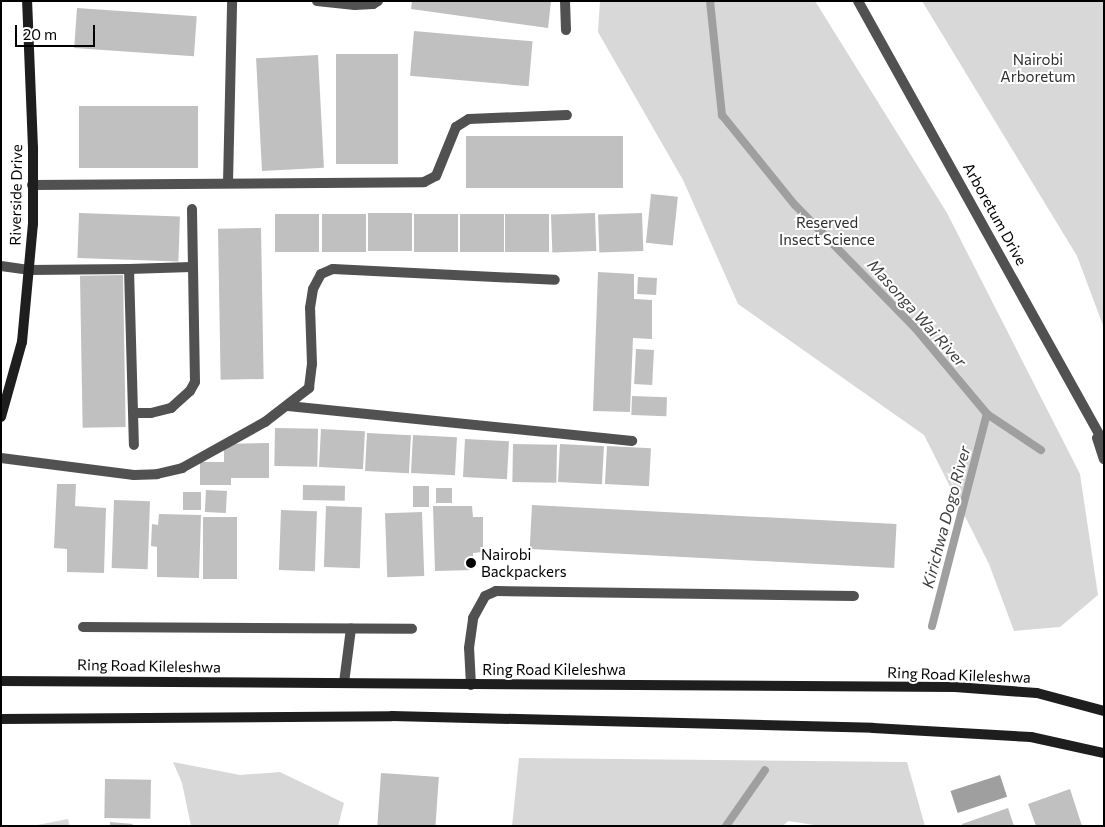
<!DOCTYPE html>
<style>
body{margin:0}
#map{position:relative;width:1105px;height:827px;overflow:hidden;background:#fff;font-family:Commissioner,sans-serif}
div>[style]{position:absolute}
.green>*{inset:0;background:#d8d8d8}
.water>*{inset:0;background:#9f9f9f;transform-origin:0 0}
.stream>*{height:8px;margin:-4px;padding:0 4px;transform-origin:4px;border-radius:4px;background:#9f9f9f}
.building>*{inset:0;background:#c0c0c0;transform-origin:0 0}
.lane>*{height:10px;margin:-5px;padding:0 5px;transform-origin:5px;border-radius:5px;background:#515151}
.street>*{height:10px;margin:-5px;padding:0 5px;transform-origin:5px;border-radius:5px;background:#515151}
.secondary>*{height:10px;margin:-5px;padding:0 5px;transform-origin:5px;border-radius:5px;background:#1e1e1e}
.dots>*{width:14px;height:14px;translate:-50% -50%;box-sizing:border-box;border:2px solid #fff;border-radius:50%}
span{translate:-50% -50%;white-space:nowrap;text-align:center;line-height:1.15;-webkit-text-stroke:4px #fff;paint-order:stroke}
.park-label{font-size:15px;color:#2f2f2f}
.street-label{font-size:15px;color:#000}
.poi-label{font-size:15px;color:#000}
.left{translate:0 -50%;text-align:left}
.water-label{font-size:16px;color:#404040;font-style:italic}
.frame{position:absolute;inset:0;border:2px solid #000;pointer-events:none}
.scale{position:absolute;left:15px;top:25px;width:80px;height:22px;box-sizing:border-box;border:2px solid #000;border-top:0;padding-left:6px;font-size:15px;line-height:18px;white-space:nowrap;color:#000;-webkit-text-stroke:4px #fff;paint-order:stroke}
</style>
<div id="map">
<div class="green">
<div style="clip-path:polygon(600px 1px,815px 1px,947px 213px,1080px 474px,1098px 595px,1060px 627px,1014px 631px,989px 564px,924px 435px,738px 304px,683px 180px,598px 32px)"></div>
<div style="clip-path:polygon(922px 1px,1104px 1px,1104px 328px,1077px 256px)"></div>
<div style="clip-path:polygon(519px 758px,907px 762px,925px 826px,821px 826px,788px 821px,783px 826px,512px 826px)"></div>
<div style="clip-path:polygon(173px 762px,240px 775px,280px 772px,344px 803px,338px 826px,191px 826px,182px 783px)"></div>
<div style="clip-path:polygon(68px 819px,70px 826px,32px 826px)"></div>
</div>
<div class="water">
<div style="left:1000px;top:775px;width:23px;height:52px;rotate:72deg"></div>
</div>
<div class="stream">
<div style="left:710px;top:1px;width:115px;rotate:84deg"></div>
<div style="left:722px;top:115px;width:116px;rotate:51deg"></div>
<div style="left:795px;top:205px;width:173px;rotate:45.7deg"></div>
<div style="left:916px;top:329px;width:111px;rotate:50.1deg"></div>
<div style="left:987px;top:414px;width:65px;rotate:33.7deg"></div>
<div style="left:932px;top:626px;width:219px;rotate:-75.5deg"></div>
<div style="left:726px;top:826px;width:68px;rotate:-55.1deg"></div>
</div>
<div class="building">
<div style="clip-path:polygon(412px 1px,551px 1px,548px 28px,411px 9px)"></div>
<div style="left:77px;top:8px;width:120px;height:40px;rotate:4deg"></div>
<div style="left:414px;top:31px;width:119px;height:45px;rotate:5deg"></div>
<div style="left:336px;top:54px;width:62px;height:110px"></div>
<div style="left:318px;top:55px;width:113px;height:62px;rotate:87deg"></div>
<div style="left:79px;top:106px;width:119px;height:62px"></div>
<div style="left:623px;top:136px;width:52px;height:157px;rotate:90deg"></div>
<div style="left:651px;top:194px;width:27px;height:49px;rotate:6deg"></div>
<div style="left:79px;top:213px;width:101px;height:45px;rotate:2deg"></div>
<div style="left:368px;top:213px;width:44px;height:38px"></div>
<div style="left:595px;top:213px;width:38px;height:44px;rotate:88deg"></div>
<div style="left:642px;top:213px;width:38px;height:44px;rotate:88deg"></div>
<div style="left:319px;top:214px;width:38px;height:44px;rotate:90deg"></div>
<div style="left:322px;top:214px;width:44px;height:38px"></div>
<div style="left:414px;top:214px;width:44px;height:38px"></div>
<div style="left:460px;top:214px;width:44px;height:38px"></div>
<div style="left:505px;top:214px;width:44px;height:38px"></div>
<div style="left:261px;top:228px;width:151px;height:43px;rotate:89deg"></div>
<div style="clip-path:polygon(598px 272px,634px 274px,634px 299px,652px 300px,652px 339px,633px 338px,630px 412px,593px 411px)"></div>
<div style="left:123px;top:275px;width:152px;height:43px;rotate:89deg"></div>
<div style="left:638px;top:277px;width:19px;height:17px;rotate:3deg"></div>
<div style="left:636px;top:349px;width:18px;height:35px;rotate:3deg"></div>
<div style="left:632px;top:396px;width:35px;height:19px;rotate:2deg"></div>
<div style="left:275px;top:428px;width:43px;height:38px;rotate:1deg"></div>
<div style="left:321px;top:429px;width:44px;height:38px;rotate:3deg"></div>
<div style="left:367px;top:433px;width:44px;height:38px;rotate:3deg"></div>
<div style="left:413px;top:435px;width:44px;height:38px;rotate:3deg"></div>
<div style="left:465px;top:439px;width:44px;height:38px;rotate:3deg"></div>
<div style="clip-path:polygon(269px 443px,269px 478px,231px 478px,231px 485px,200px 485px,200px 462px,224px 462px,224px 444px)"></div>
<div style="left:513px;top:444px;width:44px;height:38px;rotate:1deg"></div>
<div style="left:560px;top:444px;width:44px;height:38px;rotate:3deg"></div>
<div style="left:607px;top:446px;width:44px;height:38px;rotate:3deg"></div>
<div style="clip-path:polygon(57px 484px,76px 484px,75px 506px,106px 508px,104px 573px,67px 572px,67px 549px,54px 548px)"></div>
<div style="left:303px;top:485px;width:42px;height:15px;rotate:1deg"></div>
<div style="left:413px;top:486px;width:16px;height:21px"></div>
<div style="left:436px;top:488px;width:16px;height:15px"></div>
<div style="left:206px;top:490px;width:21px;height:22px;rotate:3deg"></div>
<div style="left:183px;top:492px;width:18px;height:18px"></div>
<div style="left:114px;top:500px;width:36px;height:68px;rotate:2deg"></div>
<div style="left:532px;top:505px;width:365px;height:44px;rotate:3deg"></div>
<div style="left:326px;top:506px;width:36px;height:61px;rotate:2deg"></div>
<div style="clip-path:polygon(433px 506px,472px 506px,473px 517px,483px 517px,483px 552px,473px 553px,473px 570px,435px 571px)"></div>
<div style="left:281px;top:510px;width:36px;height:60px;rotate:2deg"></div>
<div style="left:422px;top:512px;width:64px;height:37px;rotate:88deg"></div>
<div style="clip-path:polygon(159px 514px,201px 515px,199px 578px,157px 577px,157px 547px,151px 546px,152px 524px,158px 525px)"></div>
<div style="left:203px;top:517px;width:34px;height:62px"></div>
<div style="left:381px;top:773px;width:58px;height:53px;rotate:4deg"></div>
<div style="left:105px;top:779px;width:46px;height:39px;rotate:1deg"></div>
<div style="clip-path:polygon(1070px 789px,1082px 826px,1036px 826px,1028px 804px)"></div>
<div style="clip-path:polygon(1008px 808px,1014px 826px,963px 826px,962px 824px)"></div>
<div style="clip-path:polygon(110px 822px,133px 824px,132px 826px,110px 826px)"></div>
</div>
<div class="lane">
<div style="left:1px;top:266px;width:28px;rotate:8deg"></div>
<div style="left:29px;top:270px;width:100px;rotate:-0.6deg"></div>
<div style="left:129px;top:269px;width:176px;rotate:88.4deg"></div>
<div style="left:129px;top:269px;width:62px;rotate:-1.8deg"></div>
<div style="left:134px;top:413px;width:17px"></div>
<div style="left:151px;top:413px;width:21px;rotate:-14deg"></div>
<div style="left:171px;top:408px;width:25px;rotate:-42deg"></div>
<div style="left:190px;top:391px;width:10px;rotate:-61deg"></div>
<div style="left:195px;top:382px;width:173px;rotate:-91deg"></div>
<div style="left:83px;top:627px;width:329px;rotate:0.3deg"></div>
<div style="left:344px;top:683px;width:55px;rotate:-82.7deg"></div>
<div style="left:471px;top:685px;width:37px;rotate:-93deg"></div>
<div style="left:469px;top:648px;width:30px;rotate:-82deg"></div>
<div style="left:473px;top:618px;width:25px;rotate:-61deg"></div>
<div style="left:485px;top:596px;width:12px;rotate:-24deg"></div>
<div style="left:496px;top:591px;width:358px;rotate:0.8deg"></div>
</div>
<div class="street">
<div style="left:317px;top:1px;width:38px;rotate:6deg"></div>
<div style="left:355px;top:5px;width:18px;rotate:-3deg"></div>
<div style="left:373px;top:4px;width:6px;rotate:-31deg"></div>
<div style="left:565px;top:1px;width:29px;rotate:88deg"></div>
<div style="left:858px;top:1px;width:506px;rotate:60.9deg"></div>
<div style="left:228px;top:183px;width:182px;rotate:-88.7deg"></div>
<div style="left:32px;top:185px;width:392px;rotate:-0.4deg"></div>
<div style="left:424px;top:182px;width:13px;rotate:-27deg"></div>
<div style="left:436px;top:176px;width:53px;rotate:-67.8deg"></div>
<div style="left:456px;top:127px;width:15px;rotate:-32deg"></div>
<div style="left:469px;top:119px;width:98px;rotate:-2.3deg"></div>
<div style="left:288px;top:406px;width:346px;rotate:5.8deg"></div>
<div style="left:1097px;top:438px;width:22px;rotate:72deg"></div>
<div style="left:1px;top:458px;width:134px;rotate:7.3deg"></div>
<div style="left:134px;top:475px;width:23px;rotate:-2deg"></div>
<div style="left:157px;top:474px;width:26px;rotate:-13deg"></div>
<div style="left:182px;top:468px;width:95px;rotate:-29deg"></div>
<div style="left:265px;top:422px;width:56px;rotate:-37.7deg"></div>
<div style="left:309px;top:388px;width:24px;rotate:-83deg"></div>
<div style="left:312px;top:364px;width:56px;rotate:-92deg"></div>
<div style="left:310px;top:308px;width:19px;rotate:-81deg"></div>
<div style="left:313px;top:289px;width:17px;rotate:-62deg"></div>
<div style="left:321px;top:274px;width:13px;rotate:-23deg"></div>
<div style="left:333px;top:269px;width:222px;rotate:2.8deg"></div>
</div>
<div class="secondary">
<div style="left:1px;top:417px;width:78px;rotate:-74.4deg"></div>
<div style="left:22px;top:342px;width:119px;rotate:-84.7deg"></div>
<div style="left:33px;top:224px;width:76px;rotate:-90deg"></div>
<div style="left:33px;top:148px;width:147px;rotate:-92.3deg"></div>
<div style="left:1px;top:681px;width:954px;rotate:0.36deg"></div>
<div style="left:955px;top:687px;width:82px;rotate:4.2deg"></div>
<div style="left:1037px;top:693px;width:69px;rotate:15deg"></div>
<div style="left:1px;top:719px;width:391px;rotate:-0.4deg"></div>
<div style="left:392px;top:716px;width:481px;rotate:1.4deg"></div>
<div style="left:873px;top:728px;width:158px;rotate:3.3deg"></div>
<div style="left:1031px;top:737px;width:75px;rotate:12.4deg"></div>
</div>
<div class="dots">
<div style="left:471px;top:563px;background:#000"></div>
</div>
<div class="park-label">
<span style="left:1038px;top:68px">Nairobi<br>Arboretum</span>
<span style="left:827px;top:231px">Reserved<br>Insect Science</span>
</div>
<div class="street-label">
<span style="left:16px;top:195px;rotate:-89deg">Riverside Drive</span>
<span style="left:995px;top:214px;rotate:61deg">Arboretum Drive</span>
<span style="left:149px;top:666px;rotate:1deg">Ring Road Kileleshwa</span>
<span style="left:554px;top:670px">Ring Road Kileleshwa</span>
<span style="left:959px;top:675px;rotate:2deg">Ring Road Kileleshwa</span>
</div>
<div class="poi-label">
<span class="left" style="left:481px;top:563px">Nairobi<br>Backpackers</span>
</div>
<div class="water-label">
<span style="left:917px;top:313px;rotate:48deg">Masonga Wai River</span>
<span style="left:946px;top:517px;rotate:-75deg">Kirichwa Dogo River</span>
</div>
<div class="frame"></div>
<div class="scale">20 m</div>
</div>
